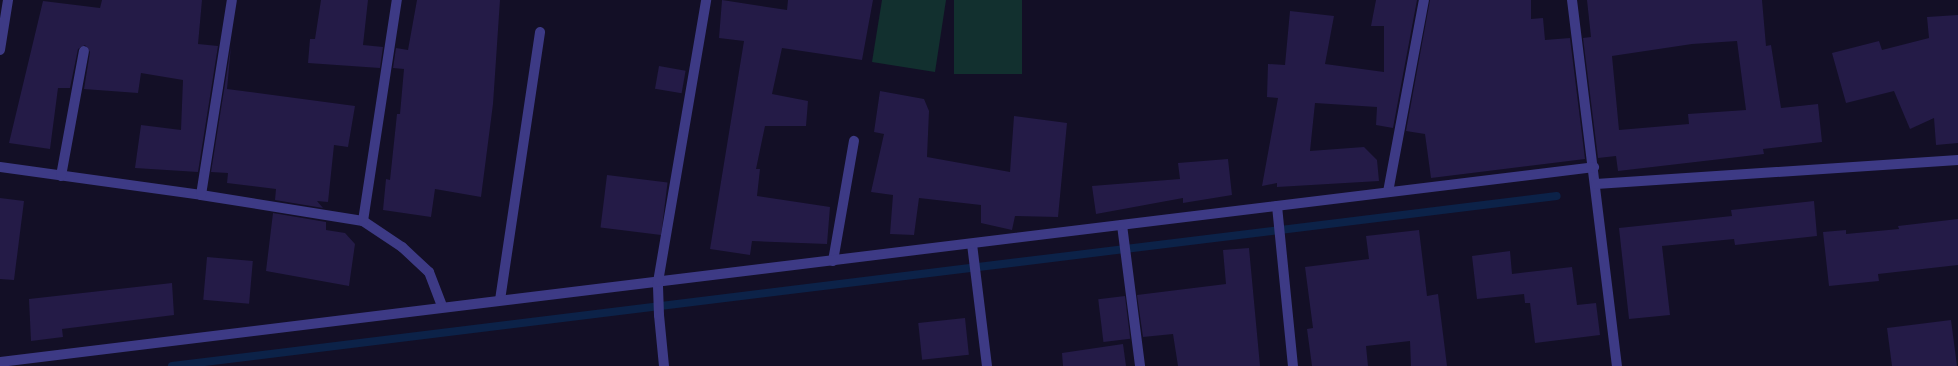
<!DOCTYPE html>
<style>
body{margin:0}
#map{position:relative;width:1958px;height:366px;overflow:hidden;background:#130f26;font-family:Signika,sans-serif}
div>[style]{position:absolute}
.green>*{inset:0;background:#12302f;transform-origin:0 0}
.stream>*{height:8px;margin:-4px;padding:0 4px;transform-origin:4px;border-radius:4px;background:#0c2248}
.building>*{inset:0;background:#241b47;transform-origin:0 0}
.lane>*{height:10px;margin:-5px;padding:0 5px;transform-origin:5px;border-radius:5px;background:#3d3a85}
.street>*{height:10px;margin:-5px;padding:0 5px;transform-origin:5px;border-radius:5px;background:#3d3a85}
span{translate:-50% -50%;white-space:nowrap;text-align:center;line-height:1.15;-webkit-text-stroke:3px #130f26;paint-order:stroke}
</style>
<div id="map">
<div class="green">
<div style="clip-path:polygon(882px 0,946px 0,935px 72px,872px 62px)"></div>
<div style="left:954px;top:0;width:68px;height:74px"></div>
</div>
<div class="stream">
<div style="left:172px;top:366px;width:1395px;rotate:-7deg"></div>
</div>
<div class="building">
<div style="clip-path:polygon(102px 0,202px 0,198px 44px,218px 46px,198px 172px,135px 168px,141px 125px,181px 130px,183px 80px,141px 73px,138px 93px,84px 89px,90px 52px,85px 45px,78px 49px,70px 88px,58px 88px,50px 149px,9px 143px,43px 1px,100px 8px)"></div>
<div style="clip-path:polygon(321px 0,368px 0,363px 45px,383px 47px,380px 68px,308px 63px,310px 39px,315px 39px)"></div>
<div style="clip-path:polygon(417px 0,500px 0,493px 104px,481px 197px,435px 189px,431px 217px,383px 210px,386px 179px,390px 180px,397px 114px,400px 114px,404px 69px,393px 68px,396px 48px,408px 50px)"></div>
<div style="clip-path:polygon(722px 0,787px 10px,788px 0,873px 0,862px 60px,782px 48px,772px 94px,808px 101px,806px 126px,765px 126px,756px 169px,760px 169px,757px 196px,830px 207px,827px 244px,752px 241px,750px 255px,710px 249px,744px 41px,719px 38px)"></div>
<div style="clip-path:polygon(1376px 0,1417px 0,1393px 128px,1376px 125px,1377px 107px,1315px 103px,1310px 151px,1364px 147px,1377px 160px,1379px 181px,1277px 187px,1277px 183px,1262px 186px,1278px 98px,1267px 97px,1268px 64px,1285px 65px,1290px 11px,1334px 16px,1325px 64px,1384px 72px,1384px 26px,1371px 26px)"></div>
<div style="clip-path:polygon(1430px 0,1531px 0,1531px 19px,1543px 18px,1545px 40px,1570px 38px,1585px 159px,1431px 178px,1425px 134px,1406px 131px)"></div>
<div style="clip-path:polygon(evenodd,1587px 0,1762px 0,1766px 46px,1771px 45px,1781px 108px,1818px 104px,1822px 142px,1763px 149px,1764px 154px,1618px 171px,1616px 156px,1598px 158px,1583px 38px,1591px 37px,1587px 0,1737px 41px,1746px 110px,1688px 114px,1689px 124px,1619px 130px,1612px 56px,1692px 44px,1737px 41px)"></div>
<div style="clip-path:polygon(1958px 15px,1958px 143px,1936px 145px,1934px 118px,1910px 129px,1894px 91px,1846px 103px,1832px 53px,1879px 41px,1882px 50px,1929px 38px,1927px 17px)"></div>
<div style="clip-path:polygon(231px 46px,227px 89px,355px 106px,348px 147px,334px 145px,328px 202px,317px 201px,323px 208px,275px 200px,276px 189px,227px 183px,228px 173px,211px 172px)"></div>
<div style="left:659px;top:66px;width:27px;height:23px;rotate:10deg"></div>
<div style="clip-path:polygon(880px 91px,924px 99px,929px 111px,927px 157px,1010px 172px,1014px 116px,1067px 123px,1058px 217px,1015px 216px,1012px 230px,981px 223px,981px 205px,919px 198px,914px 235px,890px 234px,893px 195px,871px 192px,884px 134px,874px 132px)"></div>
<div style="clip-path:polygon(1228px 159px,1232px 195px,1183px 203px,1183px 198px,1096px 214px,1092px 186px,1180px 179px,1178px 163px)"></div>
<div style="left:607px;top:175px;width:61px;height:53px;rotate:7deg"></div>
<div style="clip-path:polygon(0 198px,24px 201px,14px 280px,0 279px)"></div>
<div style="clip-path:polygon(1814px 201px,1817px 236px,1735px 245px,1734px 239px,1662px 246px,1670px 315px,1629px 319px,1619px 228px,1732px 216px,1731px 210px)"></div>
<div style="clip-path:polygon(273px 213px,326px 222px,326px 230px,345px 233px,355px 244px,349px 286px,266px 271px)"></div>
<div style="clip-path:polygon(1958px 219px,1958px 265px,1878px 274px,1879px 281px,1829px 286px,1823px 232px,1846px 230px,1846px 234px,1899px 229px,1898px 226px)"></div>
<div style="clip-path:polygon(1419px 230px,1427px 296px,1438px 294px,1447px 366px,1411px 366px,1410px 341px,1366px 346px,1368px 366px,1312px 366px,1307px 329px,1313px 328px,1305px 267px,1369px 259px,1366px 236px)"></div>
<div style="clip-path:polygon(1249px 248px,1260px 366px,1178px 366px,1173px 334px,1143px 337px,1137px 295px,1226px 284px,1223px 250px)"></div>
<div style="clip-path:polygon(1510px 251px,1512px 274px,1572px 267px,1577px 305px,1596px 303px,1600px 335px,1535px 343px,1530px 303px,1525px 303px,1524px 294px,1477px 299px,1472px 256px)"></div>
<div style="left:207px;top:257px;width:46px;height:43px;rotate:5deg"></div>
<div style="clip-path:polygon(172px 283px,174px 315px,62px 329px,63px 337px,31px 341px,29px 299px)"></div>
<div style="left:1125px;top:296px;width:43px;height:27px;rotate:83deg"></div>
<div style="left:965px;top:318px;width:37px;height:47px;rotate:84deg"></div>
<div style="clip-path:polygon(1951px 320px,1957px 366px,1892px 366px,1887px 328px)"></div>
<div style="clip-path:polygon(1123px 344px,1126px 366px,1063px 366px,1062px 353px)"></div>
</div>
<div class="lane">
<div style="left:833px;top:261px;width:122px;rotate:-80.1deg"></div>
</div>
<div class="street">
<div style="left:1572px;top:0;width:369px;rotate:83deg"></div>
<div style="left:0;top:50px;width:51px;rotate:-80.9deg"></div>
<div style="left:0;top:167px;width:203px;rotate:7.9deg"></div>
<div style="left:201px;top:195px;width:164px;rotate:9.1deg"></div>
<div style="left:363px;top:221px;width:47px;rotate:33.7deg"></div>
<div style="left:402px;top:247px;width:37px;rotate:43deg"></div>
<div style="left:429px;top:272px;width:36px;rotate:69deg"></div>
<div style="left:61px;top:176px;width:127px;rotate:-79.6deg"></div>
<div style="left:1596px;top:184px;width:363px;rotate:-3.8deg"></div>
<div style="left:1388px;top:192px;width:195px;rotate:-79.4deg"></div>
<div style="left:201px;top:195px;width:197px;rotate:-81deg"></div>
<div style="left:1277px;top:206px;width:161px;rotate:84.3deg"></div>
<div style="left:363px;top:221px;width:224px;rotate:-81.3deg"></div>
<div style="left:1122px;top:225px;width:142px;rotate:82.7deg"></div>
<div style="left:972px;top:244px;width:123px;rotate:83deg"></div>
<div style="left:500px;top:300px;width:271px;rotate:-81.5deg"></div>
<div style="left:0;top:362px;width:1606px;rotate:-6.97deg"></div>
<div style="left:664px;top:366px;width:51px;rotate:-95.6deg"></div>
<div style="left:659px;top:315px;width:33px;rotate:-92deg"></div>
<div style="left:658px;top:282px;width:286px;rotate:-80.3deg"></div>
</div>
</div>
